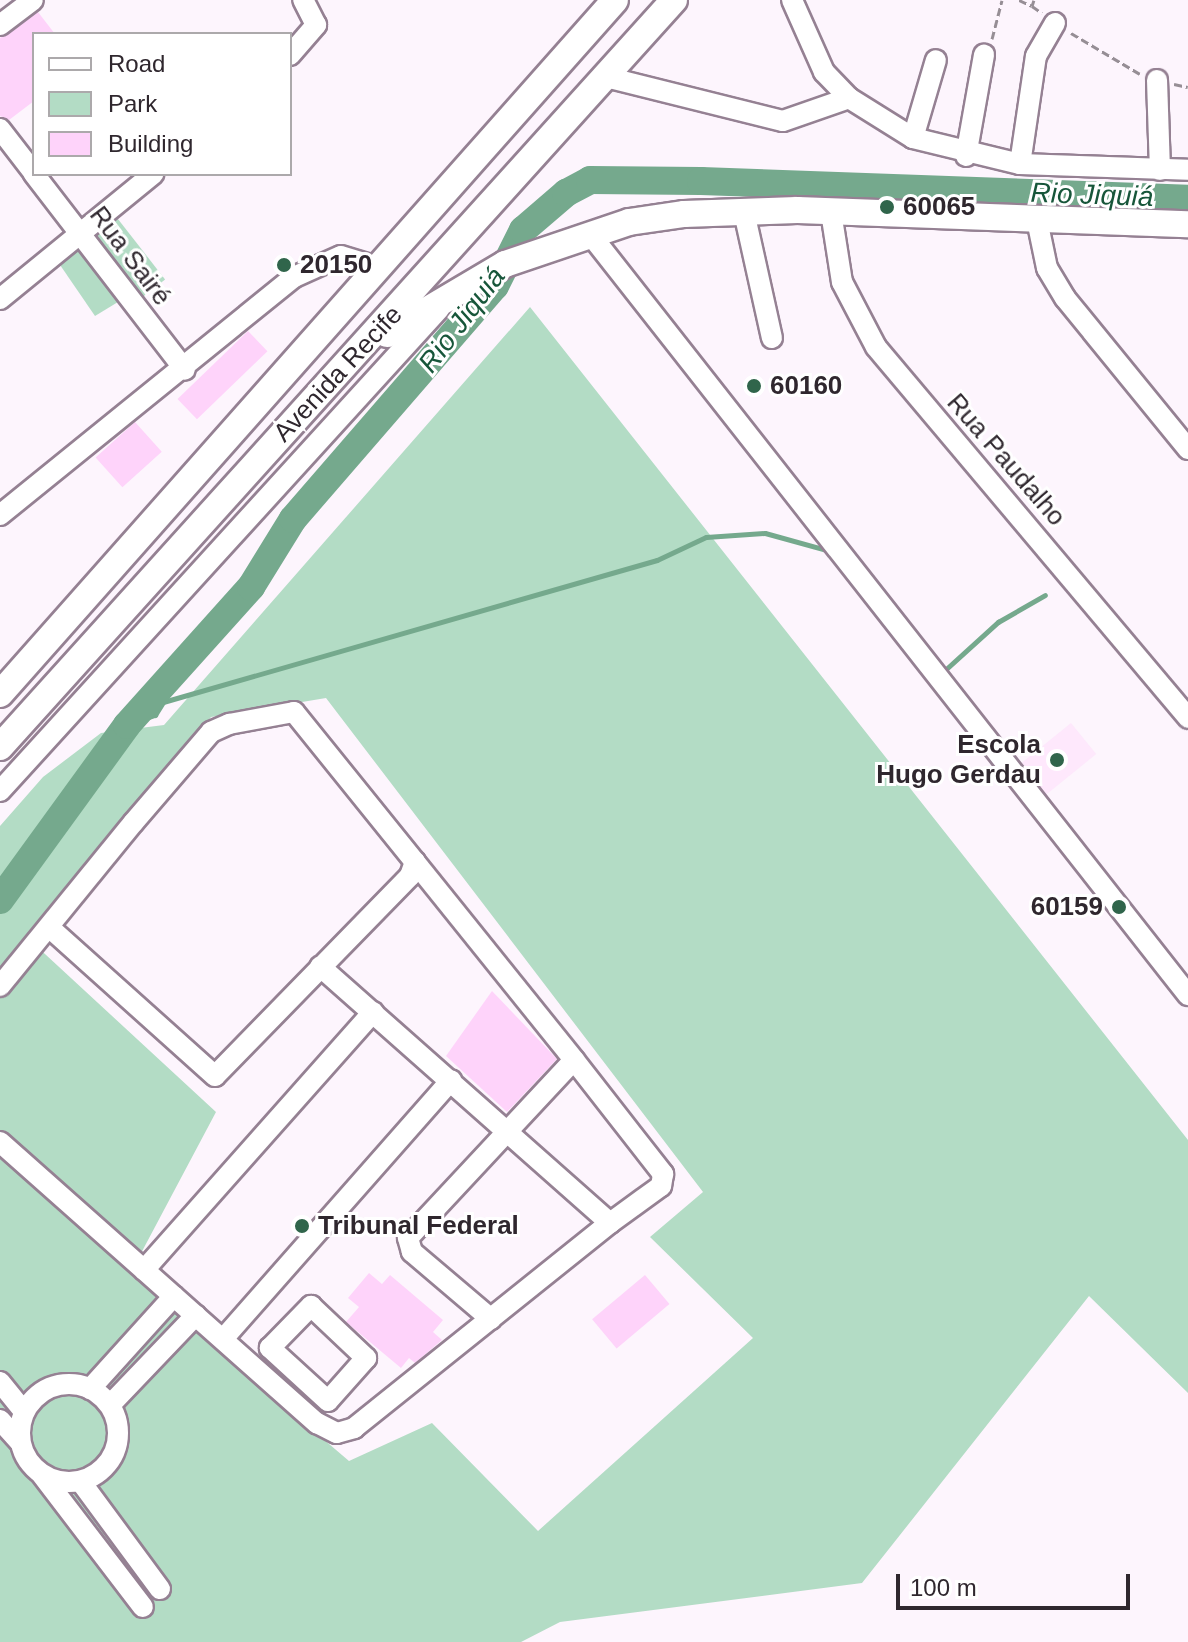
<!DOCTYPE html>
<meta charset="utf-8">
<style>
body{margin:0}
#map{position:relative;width:1188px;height:1642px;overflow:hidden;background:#fdf5fd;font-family:Helvetica,sans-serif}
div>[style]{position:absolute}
.built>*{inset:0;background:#fee8fc;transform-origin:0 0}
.green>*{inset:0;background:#b3dcc5;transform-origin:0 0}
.stream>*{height:5px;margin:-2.5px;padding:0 2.5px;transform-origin:2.5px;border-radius:2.5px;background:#75a98d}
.river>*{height:28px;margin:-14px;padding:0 14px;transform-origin:14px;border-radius:14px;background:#75a98d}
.building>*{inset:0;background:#fed3fa;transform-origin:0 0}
.path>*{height:3px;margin-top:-1.5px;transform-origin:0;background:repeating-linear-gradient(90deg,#968e95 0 8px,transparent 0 12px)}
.roads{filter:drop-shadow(2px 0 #958193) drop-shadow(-2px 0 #958193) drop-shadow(0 2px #958193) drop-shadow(0 -2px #958193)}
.minor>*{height:20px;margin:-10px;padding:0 10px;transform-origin:10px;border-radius:10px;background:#fff}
.minor>.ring{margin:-10px;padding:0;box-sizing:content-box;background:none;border:20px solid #fff;border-radius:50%}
.major>*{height:26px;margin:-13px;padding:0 13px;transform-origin:13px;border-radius:13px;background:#fff}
.dots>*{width:22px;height:22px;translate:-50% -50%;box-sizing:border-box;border:4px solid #fff;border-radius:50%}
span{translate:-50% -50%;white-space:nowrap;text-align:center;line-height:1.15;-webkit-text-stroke:6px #fff;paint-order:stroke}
.poi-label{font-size:26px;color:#2f272e;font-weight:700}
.left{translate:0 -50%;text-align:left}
.right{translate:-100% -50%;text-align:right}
.street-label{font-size:26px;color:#2f272e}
.water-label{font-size:28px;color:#17563a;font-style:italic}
.legend{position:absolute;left:32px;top:32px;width:260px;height:144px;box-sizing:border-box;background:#fff;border:2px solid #aca9ab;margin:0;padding:10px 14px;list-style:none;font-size:24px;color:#2f272e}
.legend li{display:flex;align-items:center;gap:16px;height:40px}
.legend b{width:40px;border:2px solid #aca9ab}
.scale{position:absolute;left:896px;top:1574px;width:234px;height:36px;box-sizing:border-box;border:4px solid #2f272e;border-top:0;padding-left:10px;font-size:24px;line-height:28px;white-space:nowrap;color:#2f272e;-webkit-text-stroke:6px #fff;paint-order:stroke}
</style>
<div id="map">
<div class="built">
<div style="left:1071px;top:723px;width:40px;height:69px;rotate:51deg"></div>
</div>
<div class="green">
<div style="left:114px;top:214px;width:83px;height:29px;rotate:52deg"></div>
<div style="clip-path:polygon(74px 246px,118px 302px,95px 316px,58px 262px)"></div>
<div style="clip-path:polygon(evenodd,530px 307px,1188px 1140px,1188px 1393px,1089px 1296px,862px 1583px,560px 1622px,521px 1642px,0 1642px,0 826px,43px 777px,101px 733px,164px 725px,530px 307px,326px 698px,703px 1192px,650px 1237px,753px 1338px,538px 1531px,432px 1423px,349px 1461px,130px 1274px,216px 1112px,32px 942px,211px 717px,326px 698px)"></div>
</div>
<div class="stream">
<div style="left:858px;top:562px;width:89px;rotate:50.9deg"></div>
<div style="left:945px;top:670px;width:72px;rotate:-42.2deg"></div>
<div style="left:998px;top:622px;width:54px;rotate:-29.9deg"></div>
<div style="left:127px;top:725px;width:30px;rotate:-20deg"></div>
<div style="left:155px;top:715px;width:15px;rotate:-58deg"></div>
<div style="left:163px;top:702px;width:514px;rotate:-16.04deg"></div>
<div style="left:657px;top:560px;width:54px;rotate:-25.1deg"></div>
<div style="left:706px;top:537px;width:59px;rotate:-3.9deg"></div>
<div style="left:765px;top:533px;width:67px;rotate:15.5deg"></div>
</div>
<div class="river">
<div style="left:0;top:900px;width:216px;rotate:-54deg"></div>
<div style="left:127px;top:725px;width:186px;rotate:-48.1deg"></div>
<div style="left:251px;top:587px;width:80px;rotate:-58.3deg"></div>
<div style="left:293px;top:519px;width:308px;rotate:-49.1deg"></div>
<div style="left:495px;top:286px;width:63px;rotate:-63.4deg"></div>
<div style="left:523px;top:230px;width:57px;rotate:-40.7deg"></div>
<div style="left:566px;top:193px;width:27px;rotate:-28deg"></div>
<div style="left:590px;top:180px;width:111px;rotate:0.5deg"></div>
<div style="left:701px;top:181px;width:487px;rotate:2.1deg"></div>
</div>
<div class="building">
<div style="clip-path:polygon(38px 12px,55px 34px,34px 34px,34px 101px,9px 120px,0 116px,0 38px)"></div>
<div style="left:248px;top:331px;width:28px;height:98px;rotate:46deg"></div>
<div style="left:135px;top:422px;width:40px;height:53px;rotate:48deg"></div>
<div style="clip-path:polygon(492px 991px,557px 1059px,507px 1112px,446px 1056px)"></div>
<div style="clip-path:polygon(369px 1273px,382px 1284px,390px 1275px,443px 1320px,433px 1332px,442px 1340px,415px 1363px,409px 1358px,401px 1368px,346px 1322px,359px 1307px,348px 1298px)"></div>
<div style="left:645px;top:1275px;width:38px;height:69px;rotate:50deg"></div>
</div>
<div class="path">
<div style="left:1019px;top:0;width:14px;rotate:25deg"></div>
<div style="left:1032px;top:6px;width:6px;rotate:-72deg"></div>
<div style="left:1032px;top:6px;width:12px;rotate:35deg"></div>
<div style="left:1071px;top:33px;width:80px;rotate:30.7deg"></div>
<div style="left:992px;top:39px;width:40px;rotate:-75.6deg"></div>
<div style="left:1174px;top:84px;width:14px;rotate:12deg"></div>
</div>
<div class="roads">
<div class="minor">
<div style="left:792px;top:0;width:79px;rotate:66deg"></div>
<div style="left:824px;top:72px;width:36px;rotate:46deg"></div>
<div style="left:849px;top:98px;width:75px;rotate:32deg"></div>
<div style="left:913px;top:138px;width:110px;rotate:13.7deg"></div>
<div style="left:1020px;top:164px;width:168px;rotate:2deg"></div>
<div style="left:0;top:25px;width:41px;rotate:-37.1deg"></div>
<div style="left:290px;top:55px;width:40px;rotate:-49deg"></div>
<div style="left:316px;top:25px;width:28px;rotate:-117deg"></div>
<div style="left:606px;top:77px;width:182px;rotate:14deg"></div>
<div style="left:783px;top:121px;width:70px;rotate:-19.2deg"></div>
<div style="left:1157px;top:80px;width:90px;rotate:88.1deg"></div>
<div style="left:0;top:129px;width:56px;rotate:52.3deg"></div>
<div style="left:913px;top:138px;width:81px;rotate:-73.6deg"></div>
<div style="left:966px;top:156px;width:103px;rotate:-79.9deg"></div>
<div style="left:1020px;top:164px;width:109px;rotate:-81.6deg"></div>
<div style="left:1036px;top:56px;width:38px;rotate:-60deg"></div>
<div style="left:34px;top:174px;width:247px;rotate:52.4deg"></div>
<div style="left:744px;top:212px;width:129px;rotate:77.5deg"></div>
<div style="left:831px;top:212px;width:71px;rotate:81.1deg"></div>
<div style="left:842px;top:282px;width:73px;rotate:62.4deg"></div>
<div style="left:876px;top:347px;width:485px;rotate:49.9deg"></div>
<div style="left:1037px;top:220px;width:49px;rotate:78.2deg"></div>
<div style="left:1047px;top:268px;width:35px;rotate:59deg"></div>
<div style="left:1065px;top:298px;width:195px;rotate:50.8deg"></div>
<div style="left:590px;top:234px;width:968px;rotate:51.84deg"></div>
<div style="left:0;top:299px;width:198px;rotate:-39.2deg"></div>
<div style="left:0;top:515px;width:378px;rotate:-39deg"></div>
<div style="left:294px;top:277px;width:51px;rotate:-24.1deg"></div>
<div style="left:341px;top:256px;width:38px;rotate:17deg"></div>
<div style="left:0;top:791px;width:652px;rotate:-47.67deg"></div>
<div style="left:415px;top:862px;width:254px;rotate:51.2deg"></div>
<div style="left:0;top:986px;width:210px;rotate:-50.8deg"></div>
<div style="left:133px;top:823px;width:120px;rotate:-49.4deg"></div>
<div style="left:211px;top:732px;width:20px;rotate:-24deg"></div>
<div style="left:229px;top:724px;width:66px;rotate:-10.5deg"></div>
<div style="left:294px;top:712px;width:193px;rotate:51.1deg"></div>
<div style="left:415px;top:862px;width:15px;rotate:110deg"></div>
<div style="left:410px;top:876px;width:279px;rotate:134.3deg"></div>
<div style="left:215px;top:1076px;width:223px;rotate:-138.1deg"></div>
<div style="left:0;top:1142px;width:424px;rotate:41.6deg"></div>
<div style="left:317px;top:1423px;width:22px;rotate:27deg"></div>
<div style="left:337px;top:1433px;width:18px;rotate:-16deg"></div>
<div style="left:354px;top:1428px;width:328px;rotate:-38.7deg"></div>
<div style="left:610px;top:1223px;width:387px;rotate:-138.5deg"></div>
<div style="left:144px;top:1270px;width:345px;rotate:-48.4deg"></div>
<div style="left:311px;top:1306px;width:76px;rotate:43.4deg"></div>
<div style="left:366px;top:1358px;width:57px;rotate:131.5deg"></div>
<div style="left:328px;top:1401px;width:79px;rotate:-137.6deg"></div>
<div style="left:270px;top:1348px;width:59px;rotate:-45.7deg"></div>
<div style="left:491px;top:1319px;width:104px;rotate:-139.7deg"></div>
<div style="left:412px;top:1252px;width:15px;rotate:-106deg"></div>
<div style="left:408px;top:1238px;width:243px;rotate:-47deg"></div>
<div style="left:574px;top:1060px;width:145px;rotate:52deg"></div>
<div style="left:663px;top:1174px;width:12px;rotate:99deg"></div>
<div style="left:661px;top:1186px;width:63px;rotate:144deg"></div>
<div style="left:223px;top:1339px;width:345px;rotate:-48.6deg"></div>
<div style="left:0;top:1382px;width:38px;rotate:51deg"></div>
<div class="ring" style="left:20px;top:1384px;width:78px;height:78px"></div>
<div style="left:90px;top:1389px;width:125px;rotate:-47.9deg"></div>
<div style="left:110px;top:1405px;width:124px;rotate:-46.3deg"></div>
<div style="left:0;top:1420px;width:30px;rotate:48deg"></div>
<div style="left:42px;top:1475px;width:166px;rotate:52.6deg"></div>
<div style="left:81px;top:1482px;width:133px;rotate:53.6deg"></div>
</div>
<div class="major">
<div style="left:387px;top:334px;width:137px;rotate:-30.7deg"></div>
<div style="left:505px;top:264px;width:131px;rotate:-18.7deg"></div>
<div style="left:629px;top:222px;width:56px;rotate:-8.3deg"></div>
<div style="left:684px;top:214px;width:113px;rotate:-2deg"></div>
<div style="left:797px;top:210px;width:391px;rotate:2.1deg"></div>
<div style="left:0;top:694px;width:927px;rotate:-48.45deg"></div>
<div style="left:0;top:747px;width:1006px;rotate:-47.94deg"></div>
</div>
</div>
<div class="dots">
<div style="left:887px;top:207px;background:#30654b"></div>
<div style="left:284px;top:265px;background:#30654b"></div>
<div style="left:754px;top:386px;background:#30654b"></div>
<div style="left:1057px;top:760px;background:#30654b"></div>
<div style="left:1119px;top:907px;background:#30654b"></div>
<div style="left:302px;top:1226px;background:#30654b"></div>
</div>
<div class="poi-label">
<span class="left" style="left:903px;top:207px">60065</span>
<span class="left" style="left:300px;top:265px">20150</span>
<span class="left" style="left:770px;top:386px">60160</span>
<span class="right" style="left:1041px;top:760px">Escola<br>Hugo Gerdau</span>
<span class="right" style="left:1103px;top:907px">60159</span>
<span class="left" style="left:318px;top:1226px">Tribunal Federal</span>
</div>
<div class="street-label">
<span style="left:130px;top:256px;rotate:53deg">Rua Sairé</span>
<span style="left:338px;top:374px;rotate:-47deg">Avenida Recife</span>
<span style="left:1006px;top:460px;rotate:49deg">Rua Paudalho</span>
</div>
<div class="water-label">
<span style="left:1092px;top:195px;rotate:2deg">Rio Jiquiá</span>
<span style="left:462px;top:320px;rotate:-53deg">Rio Jiquiá</span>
</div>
<ul class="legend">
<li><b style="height:10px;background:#fff"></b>Road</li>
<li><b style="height:22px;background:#b3dcc5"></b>Park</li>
<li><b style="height:22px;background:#fed3fa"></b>Building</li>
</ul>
<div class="scale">100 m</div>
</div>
